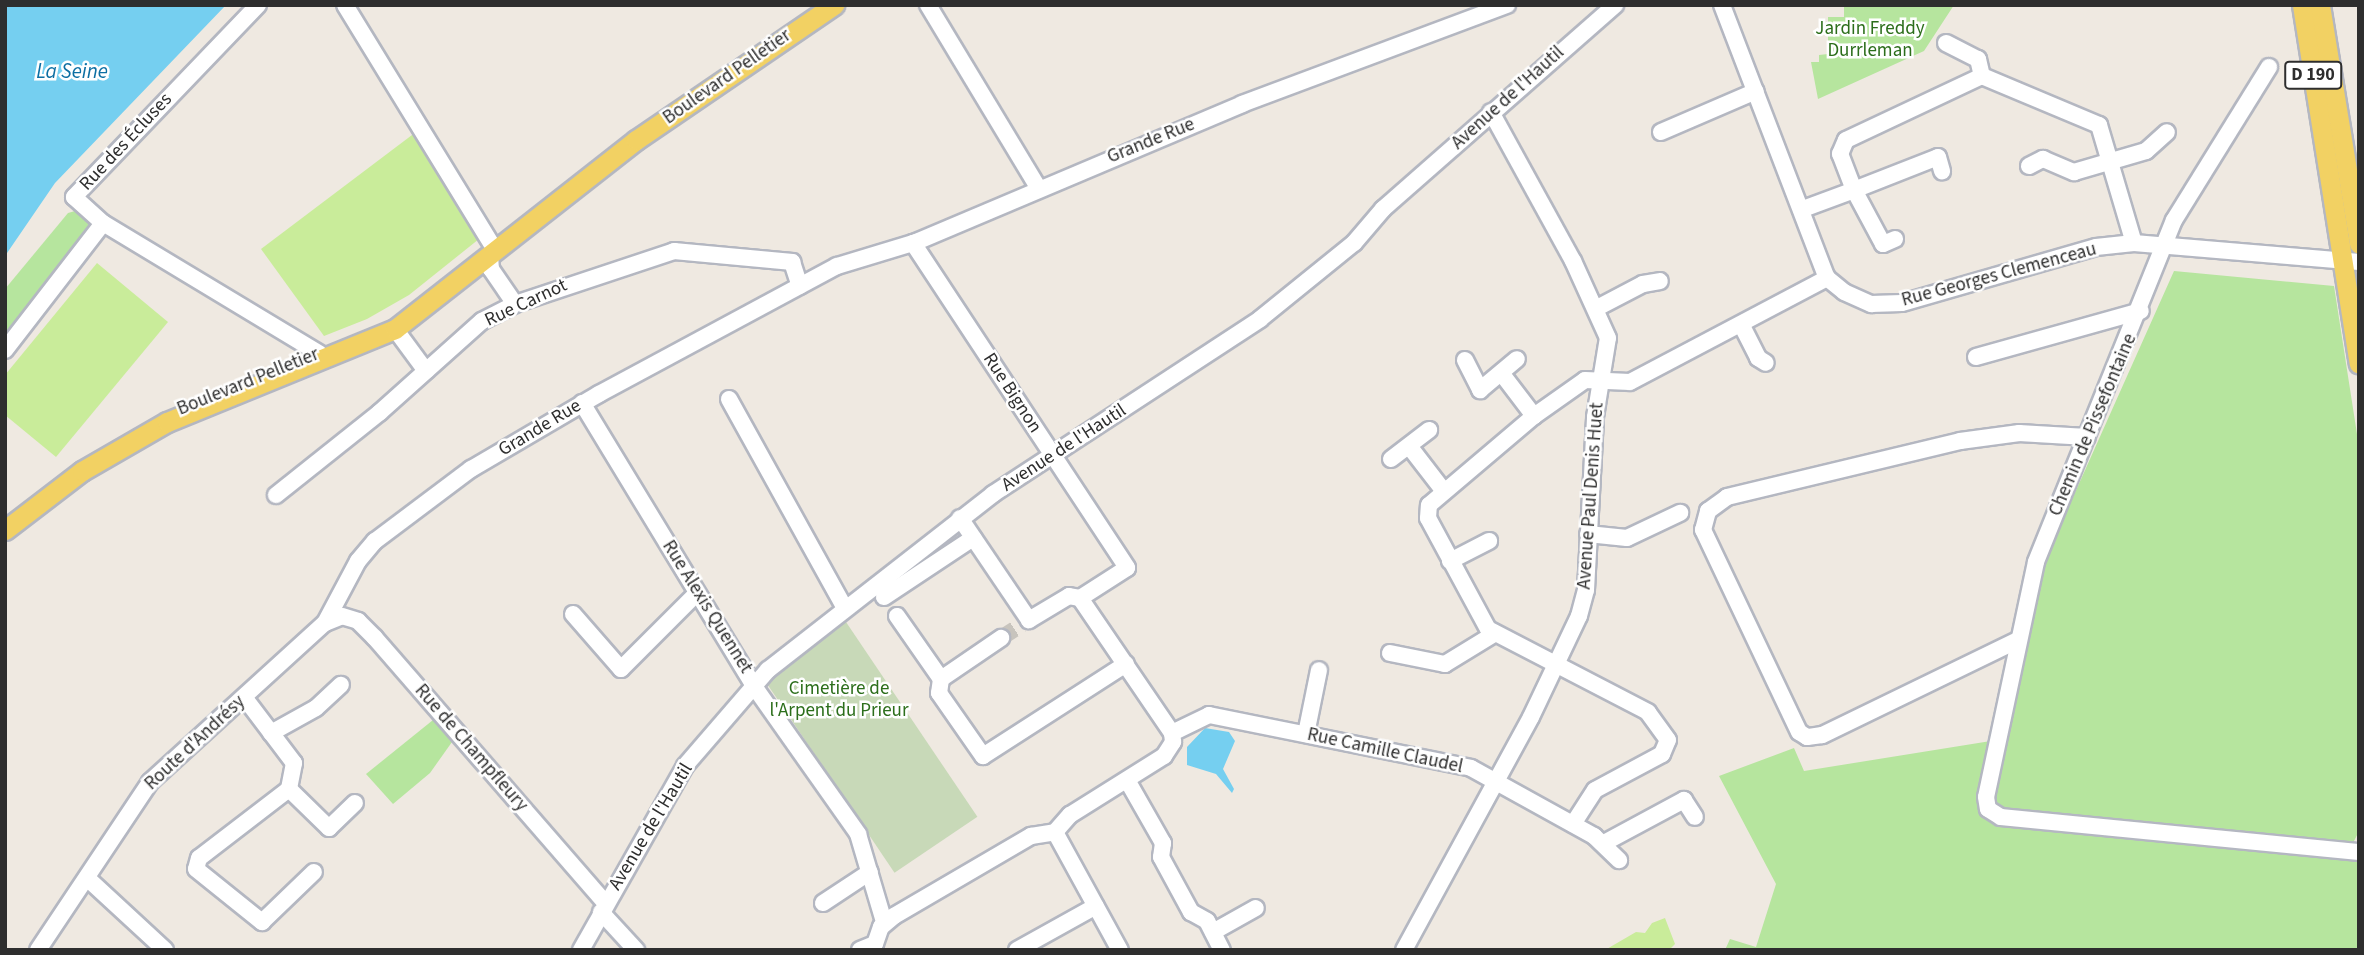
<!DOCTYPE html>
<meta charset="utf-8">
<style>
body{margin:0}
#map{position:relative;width:2364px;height:955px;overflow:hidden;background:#efe9e1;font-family:"Source Sans 3",sans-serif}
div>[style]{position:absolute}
.green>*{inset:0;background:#b6e59e}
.cemetery>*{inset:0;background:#c8d9b8;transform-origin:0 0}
.pitch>*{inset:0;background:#c9ec9a}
.water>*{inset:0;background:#75cff0}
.minor-tunnel>*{height:16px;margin-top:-8px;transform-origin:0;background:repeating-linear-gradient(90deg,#c8c4bd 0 16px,transparent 0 24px)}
.roads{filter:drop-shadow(2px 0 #b4b7c1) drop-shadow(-2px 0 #b4b7c1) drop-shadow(0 2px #b4b7c1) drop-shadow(0 -2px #b4b7c1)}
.minor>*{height:16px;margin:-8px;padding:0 8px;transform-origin:8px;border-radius:8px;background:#fff}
.major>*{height:19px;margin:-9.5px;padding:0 9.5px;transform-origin:9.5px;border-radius:9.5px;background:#f2d163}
span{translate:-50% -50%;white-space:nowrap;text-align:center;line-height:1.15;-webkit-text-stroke:5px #fff;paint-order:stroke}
.shield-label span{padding:2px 5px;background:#fff;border:2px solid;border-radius:5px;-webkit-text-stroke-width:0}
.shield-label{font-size:18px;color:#2e2e2e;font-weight:700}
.park-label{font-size:19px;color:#2c6e1b}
.street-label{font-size:19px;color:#2e2e2e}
.water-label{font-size:21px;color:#0d6fa3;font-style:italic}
.frame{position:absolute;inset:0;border:7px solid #2e2e2e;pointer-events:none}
</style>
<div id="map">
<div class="green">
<div style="clip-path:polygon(1844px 5px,1954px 5px,1924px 51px,1818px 99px,1811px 62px,1819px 62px,1819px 55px,1828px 54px,1828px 17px,1844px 17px)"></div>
<div style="clip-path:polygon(75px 211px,91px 223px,91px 231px,5px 339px,5px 289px,68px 213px)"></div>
<div style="clip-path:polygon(2174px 271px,2334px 286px,2359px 447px,2359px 831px,2353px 843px,2359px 856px,2359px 950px,1725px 950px,1730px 939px,1756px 947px,1776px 884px,1719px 776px,1794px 748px,1804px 771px,1997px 740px,2044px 562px)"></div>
<div style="clip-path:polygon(433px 720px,452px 742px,430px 773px,393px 804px,366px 774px)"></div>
</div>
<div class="cemetery">
<div style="left:846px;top:622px;width:235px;height:100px;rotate:56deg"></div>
</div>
<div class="pitch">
<div style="clip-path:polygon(416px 132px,479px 239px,409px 295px,367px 319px,324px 336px,261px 249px)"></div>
<div style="clip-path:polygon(97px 263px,168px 322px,56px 457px,5px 415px,5px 375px)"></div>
<div style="clip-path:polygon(1665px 918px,1675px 944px,1669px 950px,1605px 950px,1636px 932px,1645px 933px,1652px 923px)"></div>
</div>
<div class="water">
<div style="clip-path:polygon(5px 5px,226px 5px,55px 183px,5px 256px)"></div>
<div style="clip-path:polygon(1205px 728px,1229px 732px,1235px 741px,1223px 769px,1234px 789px,1232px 793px,1216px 774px,1187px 765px,1187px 747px)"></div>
</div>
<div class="minor-tunnel">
<div style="left:1001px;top:638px;width:24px;rotate:-33deg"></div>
</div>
<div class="roads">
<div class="minor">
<div style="left:258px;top:5px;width:266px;rotate:133.8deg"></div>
<div style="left:74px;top:197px;width:39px;rotate:42deg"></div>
<div style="left:103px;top:223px;width:253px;rotate:31.1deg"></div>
<div style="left:345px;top:5px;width:279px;rotate:58.5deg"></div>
<div style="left:928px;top:5px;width:215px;rotate:58.9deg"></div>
<div style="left:1722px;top:5px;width:292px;rotate:69deg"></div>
<div style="left:1827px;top:278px;width:22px;rotate:39deg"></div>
<div style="left:1844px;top:292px;width:30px;rotate:24deg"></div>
<div style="left:1871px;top:304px;width:31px;rotate:-2deg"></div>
<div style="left:1902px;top:303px;width:202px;rotate:-16.1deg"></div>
<div style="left:2096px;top:247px;width:38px;rotate:-6deg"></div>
<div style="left:2134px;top:243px;width:226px;rotate:4.8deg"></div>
<div style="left:1946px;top:43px;width:36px;rotate:27deg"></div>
<div style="left:1978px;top:59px;width:17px;rotate:77deg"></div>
<div style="left:2269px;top:67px;width:180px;rotate:121.8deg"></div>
<div style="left:2174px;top:220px;width:369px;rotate:112deg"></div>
<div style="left:2036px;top:562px;width:240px;rotate:102deg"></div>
<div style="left:1986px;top:797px;width:12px;rotate:81deg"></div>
<div style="left:1988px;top:809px;width:15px;rotate:32deg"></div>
<div style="left:2001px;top:817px;width:360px;rotate:5.6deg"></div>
<div style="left:1661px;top:132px;width:103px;rotate:-23.3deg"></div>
<div style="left:2029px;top:166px;width:16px;rotate:-27deg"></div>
<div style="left:2043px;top:159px;width:34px;rotate:23deg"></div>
<div style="left:2074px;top:172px;width:75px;rotate:-16.3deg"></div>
<div style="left:2146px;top:151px;width:28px;rotate:-42deg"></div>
<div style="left:1803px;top:209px;width:54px;rotate:-20.4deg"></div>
<div style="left:1854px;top:190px;width:39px;rotate:-111deg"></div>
<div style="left:1840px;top:154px;width:15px;rotate:-67deg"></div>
<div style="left:1846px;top:140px;width:150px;rotate:-25.2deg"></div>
<div style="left:1982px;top:76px;width:127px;rotate:22.7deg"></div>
<div style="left:2099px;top:125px;width:123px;rotate:73.5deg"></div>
<div style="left:1895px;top:239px;width:13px;rotate:157deg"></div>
<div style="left:1883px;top:244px;width:61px;rotate:-118.2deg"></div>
<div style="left:1854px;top:190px;width:90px;rotate:-21.4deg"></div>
<div style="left:1938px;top:157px;width:15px;rotate:74deg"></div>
<div style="left:913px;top:243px;width:389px;rotate:56.6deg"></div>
<div style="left:1127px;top:568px;width:56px;rotate:147.4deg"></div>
<div style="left:490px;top:256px;width:13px;rotate:86deg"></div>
<div style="left:491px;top:269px;width:42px;rotate:55.6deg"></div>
<div style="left:1597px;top:308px;width:52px;rotate:-27.6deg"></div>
<div style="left:1643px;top:284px;width:17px;rotate:-10deg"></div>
<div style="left:1742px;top:326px;width:36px;rotate:63deg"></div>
<div style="left:1758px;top:358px;width:9px;rotate:32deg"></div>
<div style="left:395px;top:329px;width:52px;rotate:53.6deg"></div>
<div style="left:5px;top:350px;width:160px;rotate:-52.3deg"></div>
<div style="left:1976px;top:357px;width:171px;rotate:-15.6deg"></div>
<div style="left:1465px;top:360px;width:34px;rotate:63deg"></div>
<div style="left:1480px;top:390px;width:48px;rotate:-40deg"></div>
<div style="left:1502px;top:374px;width:53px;rotate:52.7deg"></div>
<div style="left:729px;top:399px;width:239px;rotate:61deg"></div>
<div style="left:582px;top:403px;width:338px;rotate:58.7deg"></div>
<div style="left:758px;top:692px;width:174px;rotate:54.8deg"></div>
<div style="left:858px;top:834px;width:92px;rotate:73.5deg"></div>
<div style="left:1409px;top:446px;width:56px;rotate:52.3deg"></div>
<div style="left:1391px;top:459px;width:48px;rotate:-37.3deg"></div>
<div style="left:276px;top:495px;width:132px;rotate:-38.5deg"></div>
<div style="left:379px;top:413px;width:138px;rotate:-41.8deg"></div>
<div style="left:482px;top:321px;width:37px;rotate:-27deg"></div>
<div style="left:515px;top:304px;width:168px;rotate:-18.4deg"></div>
<div style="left:674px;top:251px;width:119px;rotate:5.3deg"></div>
<div style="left:792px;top:262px;width:25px;rotate:72deg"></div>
<div style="left:1588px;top:534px;width:39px;rotate:6deg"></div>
<div style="left:1627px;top:538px;width:59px;rotate:-25.3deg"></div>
<div style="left:1450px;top:561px;width:44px;rotate:-27.1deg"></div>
<div style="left:884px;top:597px;width:107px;rotate:-33.5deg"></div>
<div style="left:573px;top:614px;width:73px;rotate:48.9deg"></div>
<div style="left:621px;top:669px;width:107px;rotate:-45deg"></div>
<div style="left:897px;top:616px;width:77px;rotate:55.1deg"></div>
<div style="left:941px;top:679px;width:14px;rotate:98deg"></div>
<div style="left:939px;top:693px;width:77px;rotate:55.1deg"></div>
<div style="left:983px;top:756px;width:170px;rotate:-32.8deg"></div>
<div style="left:325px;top:623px;width:70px;rotate:-62deg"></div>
<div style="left:358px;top:561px;width:26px;rotate:-50deg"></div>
<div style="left:375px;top:541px;width:120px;rotate:-36.9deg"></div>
<div style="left:471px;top:469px;width:148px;rotate:-30.4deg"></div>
<div style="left:599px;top:394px;width:270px;rotate:-28.3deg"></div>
<div style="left:837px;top:266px;width:83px;rotate:-16.9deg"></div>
<div style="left:916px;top:242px;width:354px;rotate:-22.9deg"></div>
<div style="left:1242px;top:104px;width:283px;rotate:-20.5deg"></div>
<div style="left:2018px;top:640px;width:218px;rotate:154.1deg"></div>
<div style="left:1822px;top:735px;width:15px;rotate:172deg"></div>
<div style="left:1807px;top:737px;width:9px;rotate:-148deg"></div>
<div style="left:1799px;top:732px;width:224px;rotate:-115.4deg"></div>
<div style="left:1703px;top:530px;width:20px;rotate:-75deg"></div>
<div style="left:1708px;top:511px;width:24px;rotate:-36deg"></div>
<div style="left:1727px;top:497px;width:240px;rotate:-13.5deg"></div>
<div style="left:1960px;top:441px;width:60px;rotate:-7.7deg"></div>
<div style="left:2019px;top:433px;width:68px;rotate:3.4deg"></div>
<div style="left:1390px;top:653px;width:56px;rotate:11.3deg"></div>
<div style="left:1445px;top:664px;width:57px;rotate:-31.5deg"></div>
<div style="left:941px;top:679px;width:73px;rotate:-34.3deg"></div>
<div style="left:244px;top:697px;width:83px;rotate:52.9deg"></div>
<div style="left:294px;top:763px;width:26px;rotate:101deg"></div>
<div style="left:289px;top:789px;width:113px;rotate:142.5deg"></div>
<div style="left:199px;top:858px;width:11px;rotate:105deg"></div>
<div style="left:196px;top:869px;width:85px;rotate:38.8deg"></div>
<div style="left:262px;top:922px;width:72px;rotate:-43.9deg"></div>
<div style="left:271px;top:733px;width:51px;rotate:-29.1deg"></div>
<div style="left:316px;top:708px;width:34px;rotate:-43deg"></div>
<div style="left:1172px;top:733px;width:41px;rotate:-25.9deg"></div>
<div style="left:1209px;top:715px;width:267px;rotate:11.4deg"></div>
<div style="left:1471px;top:768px;width:141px;rotate:28.9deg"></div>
<div style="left:1594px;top:836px;width:35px;rotate:44deg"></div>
<div style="left:1306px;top:734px;width:65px;rotate:-78.5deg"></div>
<div style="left:1127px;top:780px;width:73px;rotate:60.3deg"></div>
<div style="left:1163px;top:843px;width:14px;rotate:98deg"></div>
<div style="left:1161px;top:857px;width:63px;rotate:61.4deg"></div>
<div style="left:1191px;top:912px;width:18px;rotate:29deg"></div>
<div style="left:1207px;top:921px;width:33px;rotate:63deg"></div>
<div style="left:289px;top:789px;width:56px;rotate:44.3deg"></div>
<div style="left:329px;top:828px;width:36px;rotate:-44deg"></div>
<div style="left:1573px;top:824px;width:40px;rotate:-57.1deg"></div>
<div style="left:1595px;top:790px;width:76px;rotate:-28.2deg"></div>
<div style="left:1662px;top:754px;width:15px;rotate:-67deg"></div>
<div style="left:1668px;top:740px;width:34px;rotate:-126deg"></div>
<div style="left:1648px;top:712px;width:180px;rotate:-152.6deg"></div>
<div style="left:1488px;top:629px;width:126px;rotate:-118.4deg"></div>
<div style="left:1428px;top:518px;width:13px;rotate:-86deg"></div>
<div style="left:1429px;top:505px;width:138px;rotate:-40.3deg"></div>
<div style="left:1534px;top:416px;width:62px;rotate:-35.2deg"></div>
<div style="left:1585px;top:380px;width:45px;rotate:2.5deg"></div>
<div style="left:1630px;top:382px;width:223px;rotate:-27.8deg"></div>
<div style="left:1055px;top:832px;width:135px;rotate:61.2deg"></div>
<div style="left:1604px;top:843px;width:91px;rotate:-28.3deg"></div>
<div style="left:1684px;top:800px;width:20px;rotate:57deg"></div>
<div style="left:87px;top:878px;width:106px;rotate:42.7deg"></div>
<div style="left:823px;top:903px;width:56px;rotate:-33.4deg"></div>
<div style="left:601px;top:912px;width:52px;rotate:47.4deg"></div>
<div style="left:1213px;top:932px;width:49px;rotate:-29.2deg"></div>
<div style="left:38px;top:950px;width:202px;rotate:-56.3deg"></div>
<div style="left:150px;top:782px;width:236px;rotate:-42.3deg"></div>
<div style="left:325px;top:623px;width:18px;rotate:-22deg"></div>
<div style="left:342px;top:616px;width:17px;rotate:17deg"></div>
<div style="left:358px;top:621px;width:24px;rotate:45deg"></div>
<div style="left:375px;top:638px;width:352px;rotate:49deg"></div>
<div style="left:581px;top:950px;width:211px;rotate:-60.5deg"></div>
<div style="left:685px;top:766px;width:127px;rotate:-49.2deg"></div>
<div style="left:768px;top:670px;width:286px;rotate:-38deg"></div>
<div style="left:993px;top:494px;width:319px;rotate:-33.2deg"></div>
<div style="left:1260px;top:319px;width:121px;rotate:-39deg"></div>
<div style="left:1354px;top:243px;width:45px;rotate:-49.5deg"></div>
<div style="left:1383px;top:209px;width:309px;rotate:-41.3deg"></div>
<div style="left:860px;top:950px;width:16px;rotate:-22deg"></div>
<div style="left:875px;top:944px;width:18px;rotate:-71deg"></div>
<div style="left:881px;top:927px;width:17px;rotate:-40deg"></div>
<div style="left:894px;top:916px;width:159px;rotate:-30.3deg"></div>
<div style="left:1031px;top:836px;width:24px;rotate:-9deg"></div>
<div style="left:1055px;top:832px;width:23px;rotate:-49deg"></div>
<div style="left:1070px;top:815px;width:111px;rotate:-32.1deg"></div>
<div style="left:1164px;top:756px;width:17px;rotate:-57deg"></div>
<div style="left:1173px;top:742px;width:9px;rotate:-96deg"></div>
<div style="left:1172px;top:733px;width:163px;rotate:-124.3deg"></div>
<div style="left:1080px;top:598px;width:11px;rotate:-170deg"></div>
<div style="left:1069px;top:596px;width:47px;rotate:149deg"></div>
<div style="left:1029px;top:620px;width:123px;rotate:-124.1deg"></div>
<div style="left:1017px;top:950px;width:90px;rotate:-29.1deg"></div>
<div style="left:1404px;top:950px;width:265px;rotate:-61.4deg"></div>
<div style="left:1531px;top:717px;width:112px;rotate:-64.6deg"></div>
<div style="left:1579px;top:616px;width:27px;rotate:-75deg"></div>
<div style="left:1586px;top:590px;width:173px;rotate:-87deg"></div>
<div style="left:1595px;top:417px;width:80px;rotate:-80.7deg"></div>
<div style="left:1608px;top:338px;width:85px;rotate:-114.4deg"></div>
<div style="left:1573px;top:261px;width:170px;rotate:-118.8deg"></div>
</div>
<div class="major">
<div style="left:2302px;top:5px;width:363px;rotate:81deg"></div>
<div style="left:2320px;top:5px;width:242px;rotate:80.7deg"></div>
<div style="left:5px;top:530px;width:97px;rotate:-37.5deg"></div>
<div style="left:82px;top:471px;width:98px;rotate:-30deg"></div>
<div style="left:167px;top:422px;width:246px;rotate:-22.2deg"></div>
<div style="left:395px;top:329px;width:306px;rotate:-38.1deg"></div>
<div style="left:636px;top:140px;width:240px;rotate:-34.3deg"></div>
</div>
</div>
<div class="shield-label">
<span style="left:2313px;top:75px">D 190</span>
</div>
<div class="park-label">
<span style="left:1870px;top:40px">Jardin Freddy<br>Durrleman</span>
<span style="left:839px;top:700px">Cimetière de<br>l'Arpent du Prieur</span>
</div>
<div class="street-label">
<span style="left:727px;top:77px;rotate:-35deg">Boulevard Pelletier</span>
<span style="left:1508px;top:98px;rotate:-42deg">Avenue de l'Hautil</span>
<span style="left:1151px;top:141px;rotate:-22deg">Grande Rue</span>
<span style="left:126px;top:142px;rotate:-47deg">Rue des Écluses</span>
<span style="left:1999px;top:275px;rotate:-15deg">Rue Georges Clemenceau</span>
<span style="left:526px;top:303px;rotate:-25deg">Rue Carnot</span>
<span style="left:248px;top:382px;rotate:-22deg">Boulevard Pelletier</span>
<span style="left:1012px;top:393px;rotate:57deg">Rue Bignon</span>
<span style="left:2093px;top:425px;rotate:-67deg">Chemin de Pissefontaine</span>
<span style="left:540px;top:428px;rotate:-31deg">Grande Rue</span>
<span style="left:1064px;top:448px;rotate:-33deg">Avenue de l'Hautil</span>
<span style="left:1591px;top:496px;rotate:-86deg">Avenue Paul Denis Huet</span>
<span style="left:707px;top:607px;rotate:58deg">Rue Alexis Quennet</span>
<span style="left:195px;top:743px;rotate:-43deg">Route d'Andrésy</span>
<span style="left:471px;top:748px;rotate:49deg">Rue de Champfleury</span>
<span style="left:1385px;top:751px;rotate:12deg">Rue Camille Claudel</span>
<span style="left:651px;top:827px;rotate:-59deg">Avenue de l'Hautil</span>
</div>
<div class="water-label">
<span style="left:72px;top:71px">La Seine</span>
</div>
<div class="frame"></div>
</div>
